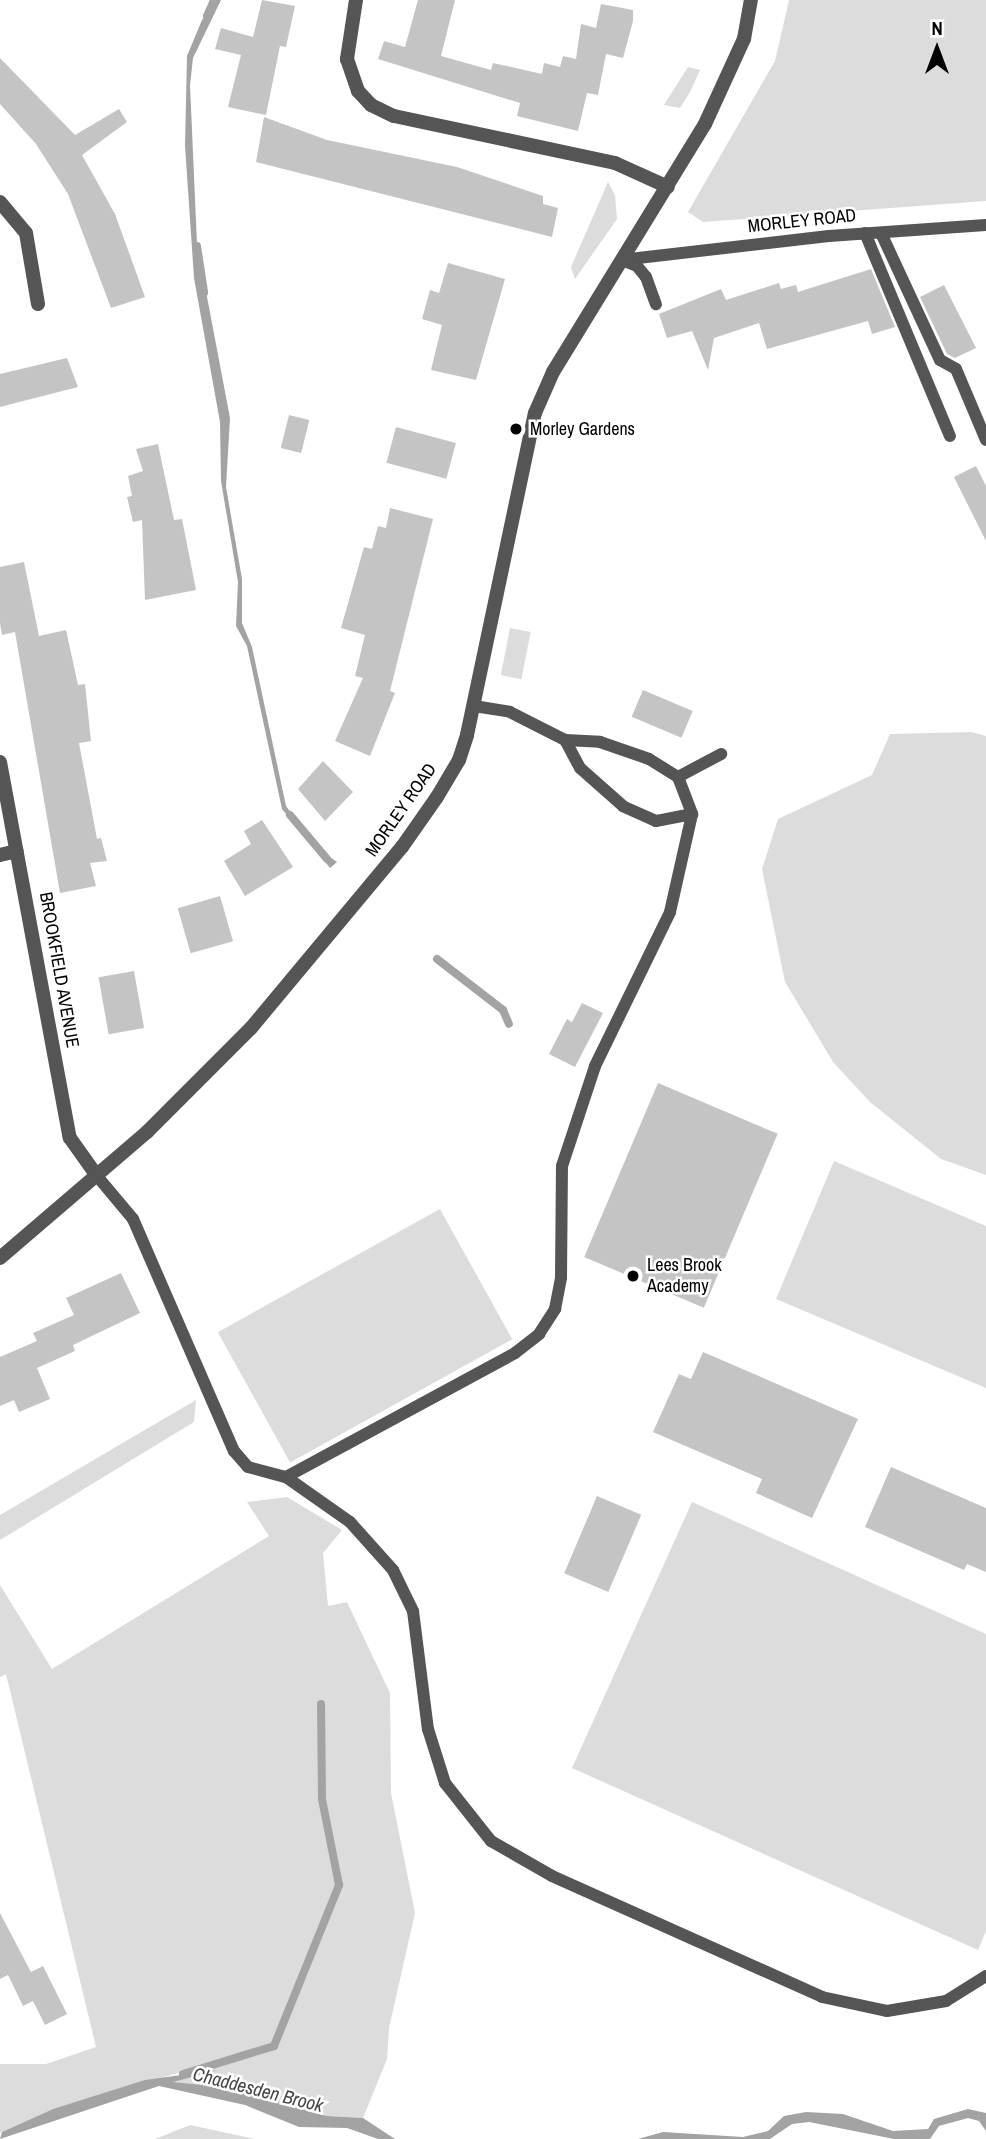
<!DOCTYPE html>
<style>
body{margin:0}
#map{position:relative;width:986px;height:2139px;overflow:hidden;background:#fff;font-family:"Archivo Narrow",sans-serif}
div>[style]{position:absolute}
.green>*{inset:0;background:#dcdcdc;transform-origin:0 0}
.water>*{inset:0;background:#a3a3a3}
.stream>*{height:8px;margin:-4px;padding:0 4px;transform-origin:4px;border-radius:4px;background:#a3a3a3}
.building>*{inset:0;background:#c4c4c4;transform-origin:0 0}
.service>*{height:12px;margin:-6px;padding:0 6px;transform-origin:6px;border-radius:6px;background:#555}
.minor>*{height:14px;margin:-7px;padding:0 7px;transform-origin:7px;border-radius:7px;background:#555}
.tertiary>*{height:14px;margin:-7px;padding:0 7px;transform-origin:7px;border-radius:7px;background:#555}
.dots>*{width:19px;height:19px;translate:-50% -50%;box-sizing:border-box;border:4px solid #fff;border-radius:50%}
span{translate:-50% -50%;white-space:nowrap;text-align:center;line-height:1.15;-webkit-text-stroke:5px #fff;paint-order:stroke}
.street-label{font-size:18px;color:#000}
.poi-label{font-size:18px;color:#000}
.left{translate:0 -50%;text-align:left}
.water-label{font-size:19px;color:#444;font-style:italic}
.north{position:absolute;left:902px;top:14px;width:70px;height:70px;-webkit-text-stroke:5px #fff;paint-order:stroke;rotate:0deg;font-size:19px;font-weight:700;line-height:28px;text-align:center;color:#000}
.north::after{content:'';display:block;margin:auto;width:24px;height:32px;background:#000;clip-path:polygon(50% 0,100% 100%,50% 72%,0 100%)}
</style>
<div id="map">
<div class="green">
<div style="clip-path:polygon(789px 0,986px 0,986px 201px,703px 222px,688px 212px,775px 61px)"></div>
<div style="clip-path:polygon(688px 67px,700px 70px,690px 92px,680px 108px,664px 105px)"></div>
<div style="clip-path:polygon(608px 182px,615px 195px,617px 219px,575px 279px,571px 267px)"></div>
<div style="left:510px;top:628px;width:21px;height:48px;rotate:11deg"></div>
<div style="clip-path:polygon(972px 732px,986px 736px,986px 1175px,941px 1159px,870px 1102px,833px 1062px,785px 982px,762px 869px,778px 819px,872px 775px,890px 734px)"></div>
<div style="clip-path:polygon(834px 1161px,986px 1226px,986px 1388px,776px 1299px)"></div>
<div style="left:440px;top:1209px;width:149px;height:254px;rotate:61deg"></div>
<div style="clip-path:polygon(196px 1400px,194px 1422px,0 1540px,0 1515px)"></div>
<div style="clip-path:polygon(287px 1497px,342px 1530px,323px 1553px,328px 1606px,347px 1602px,390px 1693px,391px 1793px,415px 1913px,389px 2028px,387px 2059px,363px 2118px,327px 2116px,223px 2087px,172px 2082px,215px 2070px,185px 2071px,53px 2109px,0 2133px,0 2064px,46px 2064px,96px 2047px,6px 1674px,0 1677px,0 1585px,52px 1669px,269px 1536px,247px 1502px)"></div>
<div style="clip-path:polygon(692px 1502px,986px 1634px,986px 1931px,978px 1950px,572px 1768px)"></div>
<div style="clip-path:polygon(190px 2125px,255px 2139px,155px 2139px)"></div>
</div>
<div class="water">
<div style="clip-path:polygon(218px 0,221px 0,193px 58px,190px 85px,197px 244px,230px 418px,226px 487px,242px 579px,242px 623px,252px 647px,286px 806px,316px 847px,337px 862px,330px 868px,282px 809px,247px 646px,236px 626px,238px 582px,221px 481px,220px 422px,194px 278px,185px 146px,187px 56px,202px 20px)"></div>
<div style="clip-path:polygon(218px 2070px,173px 2082px,223px 2087px,327px 2116px,363px 2118px,395px 2139px,378px 2139px,347px 2128px,299px 2127px,245px 2105px,159px 2086px,0 2139px,2px 2132px,53px 2109px,145px 2080px)"></div>
<div style="clip-path:polygon(968px 2109px,986px 2113px,986px 2131px,979px 2121px,968px 2118px,939px 2126px,930px 2139px,894px 2139px,809px 2122px,792px 2124px,770px 2139px,638px 2139px,663px 2132px,743px 2137px,768px 2131px,784px 2116px,806px 2112px,843px 2114px,893px 2131px,928px 2129px,934px 2119px)"></div>
</div>
<div class="stream">
<div style="left:207px;top:16px;width:17px;rotate:-66deg"></div>
<div style="left:197px;top:246px;width:47px;rotate:81.3deg"></div>
<div style="left:290px;top:815px;width:57px;rotate:49.9deg"></div>
<div style="left:437px;top:959px;width:83px;rotate:37.7deg"></div>
<div style="left:503px;top:1010px;width:15px;rotate:67deg"></div>
<div style="left:183px;top:2074px;width:95px;rotate:-17.1deg"></div>
<div style="left:274px;top:2046px;width:174px;rotate:-68deg"></div>
<div style="left:339px;top:1885px;width:88px;rotate:-101.2deg"></div>
<div style="left:322px;top:1799px;width:95px;rotate:-90.6deg"></div>
</div>
<div class="building">
<div style="clip-path:polygon(262px 0,295px 6px,286px 47px,280px 46px,266px 115px,228px 107px,241px 55px,215px 49px,221px 28px,253px 37px)"></div>
<div style="clip-path:polygon(418px 0,455px 0,441px 56px,491px 70px,493px 63px,542px 74px,544px 63px,560px 67px,563px 56px,576px 59px,581px 24px,596px 28px,601px 4px,633px 10px,633px 21px,623px 58px,606px 54px,598px 95px,587px 93px,578px 131px,517px 116px,520px 103px,378px 59px,384px 41px,405px 47px)"></div>
<div style="clip-path:polygon(0 58px,75px 135px,119px 109px,127px 122px,82px 155px,115px 214px,145px 297px,111px 308px,68px 194px,36px 144px,0 104px)"></div>
<div style="clip-path:polygon(264px 117px,327px 140px,457px 167px,543px 196px,543px 204px,558px 208px,552px 237px,256px 162px)"></div>
<div style="clip-path:polygon(448px 263px,505px 279px,476px 380px,431px 370px,442px 325px,422px 319px,430px 290px,439px 293px)"></div>
<div style="clip-path:polygon(871px 269px,895px 327px,872px 334px,868px 321px,767px 349px,759px 323px,714px 338px,708px 370px,692px 331px,667px 338px,659px 314px,721px 289px,726px 300px,779px 283px,781px 289px,796px 285px,798px 292px)"></div>
<div style="clip-path:polygon(944px 285px,976px 348px,955px 358px,947px 354px,920px 297px)"></div>
<div style="clip-path:polygon(67px 358px,78px 387px,0 407px,0 374px)"></div>
<div style="left:289px;top:415px;width:21px;height:34px;rotate:14deg"></div>
<div style="left:396px;top:427px;width:62px;height:37px;rotate:15deg"></div>
<div style="clip-path:polygon(158px 444px,174px 520px,182px 519px,196px 590px,145px 600px,142px 520px,133px 522px,127px 497px,132px 496px,128px 476px,143px 471px,136px 449px)"></div>
<div style="clip-path:polygon(976px 466px,986px 486px,986px 541px,954px 477px)"></div>
<div style="clip-path:polygon(390px 508px,433px 519px,390px 691px,395px 693px,370px 756px,335px 741px,363px 678px,355px 676px,365px 635px,341px 628px,364px 547px,372px 549px,378px 526px,386px 528px)"></div>
<div style="clip-path:polygon(24px 562px,39px 636px,66px 630px,78px 685px,85px 684px,91px 741px,79px 743px,97px 839px,101px 838px,107px 861px,90px 863px,96px 886px,60px 893px,15px 632px,2px 635px,0 623px,0 567px)"></div>
<div style="left:643px;top:690px;width:54px;height:29px;rotate:23deg"></div>
<div style="clip-path:polygon(323px 761px,353px 792px,325px 821px,298px 789px)"></div>
<div style="clip-path:polygon(262px 820px,293px 867px,245px 896px,224px 861px,251px 844px,244px 831px)"></div>
<div style="left:220px;top:896px;width:47px;height:44px;rotate:74deg"></div>
<div style="left:134px;top:971px;width:58px;height:36px;rotate:80deg"></div>
<div style="clip-path:polygon(582px 1003px,603px 1013px,575px 1067px,549px 1054px,567px 1019px,572px 1022px)"></div>
<div style="left:658px;top:1083px;width:130px;height:189px;rotate:23deg"></div>
<div style="clip-path:polygon(121px 1273px,140px 1313px,73px 1345px,75px 1351px,37px 1368px,50px 1399px,19px 1412px,14px 1400px,0 1406px,0 1357px,37px 1341px,33px 1333px,74px 1315px,66px 1298px)"></div>
<div style="clip-path:polygon(703px 1352px,858px 1419px,812px 1518px,756px 1493px,762px 1479px,653px 1432px,679px 1374px,691px 1379px)"></div>
<div style="clip-path:polygon(891px 1467px,986px 1508px,986px 1572px,967px 1564px,964px 1570px,865px 1527px)"></div>
<div style="left:597px;top:1496px;width:48px;height:84px;rotate:23deg"></div>
<div style="clip-path:polygon(0 1913px,31px 1972px,43px 1966px,67px 2014px,45px 2025px,33px 2001px,23px 2006px,8px 1975px,0 1979px)"></div>
</div>
<div class="service">
<div style="left:865px;top:233px;width:220px;rotate:67.3deg"></div>
<div style="left:881px;top:233px;width:140px;rotate:65.1deg"></div>
<div style="left:940px;top:360px;width:18px;rotate:29deg"></div>
<div style="left:956px;top:369px;width:77px;rotate:67.1deg"></div>
<div style="left:621px;top:260px;width:209px;rotate:-6.6deg"></div>
<div style="left:829px;top:236px;width:157px;rotate:-4deg"></div>
<div style="left:622px;top:260px;width:16px;rotate:22deg"></div>
<div style="left:637px;top:266px;width:14px;rotate:51deg"></div>
<div style="left:646px;top:277px;width:29px;rotate:70deg"></div>
<div style="left:474px;top:706px;width:36px;rotate:9deg"></div>
<div style="left:510px;top:712px;width:62px;rotate:27deg"></div>
<div style="left:565px;top:740px;width:35px;rotate:3deg"></div>
<div style="left:600px;top:742px;width:52px;rotate:19.1deg"></div>
<div style="left:649px;top:759px;width:34px;rotate:32deg"></div>
<div style="left:678px;top:777px;width:40px;rotate:69deg"></div>
<div style="left:692px;top:814px;width:37px;rotate:169deg"></div>
<div style="left:656px;top:821px;width:36px;rotate:-156deg"></div>
<div style="left:623px;top:806px;width:57px;rotate:-138.5deg"></div>
<div style="left:580px;top:768px;width:32px;rotate:-118deg"></div>
<div style="left:678px;top:777px;width:49px;rotate:-28.1deg"></div>
<div style="left:97px;top:1176px;width:56px;rotate:50.1deg"></div>
<div style="left:133px;top:1219px;width:253px;rotate:66.5deg"></div>
<div style="left:234px;top:1451px;width:21px;rotate:49deg"></div>
<div style="left:248px;top:1467px;width:39px;rotate:15deg"></div>
<div style="left:286px;top:1477px;width:260px;rotate:-28.4deg"></div>
<div style="left:515px;top:1353px;width:31px;rotate:-38deg"></div>
<div style="left:539px;top:1334px;width:30px;rotate:-57deg"></div>
<div style="left:555px;top:1309px;width:32px;rotate:-79deg"></div>
<div style="left:561px;top:1278px;width:112px;rotate:-89.5deg"></div>
<div style="left:562px;top:1166px;width:105px;rotate:-71.7deg"></div>
<div style="left:595px;top:1066px;width:171px;rotate:-64deg"></div>
<div style="left:670px;top:912px;width:100px;rotate:-77.3deg"></div>
<div style="left:286px;top:1477px;width:78px;rotate:35.1deg"></div>
<div style="left:350px;top:1522px;width:64px;rotate:48.1deg"></div>
<div style="left:393px;top:1570px;width:46px;rotate:64deg"></div>
<div style="left:413px;top:1611px;width:119px;rotate:82.8deg"></div>
<div style="left:428px;top:1729px;width:57px;rotate:72.5deg"></div>
<div style="left:445px;top:1783px;width:74px;rotate:51.6deg"></div>
<div style="left:491px;top:1841px;width:70px;rotate:29.8deg"></div>
<div style="left:552px;top:1876px;width:296px;rotate:24.1deg"></div>
<div style="left:822px;top:1997px;width:66px;rotate:12.2deg"></div>
<div style="left:887px;top:2011px;width:60px;rotate:-9.6deg"></div>
<div style="left:946px;top:2001px;width:47px;rotate:-32deg"></div>
</div>
<div class="minor">
<div style="left:356px;top:0;width:60px;rotate:98.7deg"></div>
<div style="left:347px;top:59px;width:34px;rotate:71deg"></div>
<div style="left:358px;top:91px;width:19px;rotate:47deg"></div>
<div style="left:371px;top:105px;width:25px;rotate:26deg"></div>
<div style="left:394px;top:116px;width:226px;rotate:12deg"></div>
<div style="left:615px;top:163px;width:58px;rotate:24.4deg"></div>
<div style="left:0;top:202px;width:40px;rotate:50deg"></div>
<div style="left:26px;top:233px;width:72px;rotate:80.4deg"></div>
<div style="left:0;top:762px;width:382px;rotate:79.5deg"></div>
<div style="left:70px;top:1138px;width:47px;rotate:54.6deg"></div>
<div style="left:0;top:855px;width:17px;rotate:-13deg"></div>
</div>
<div class="tertiary">
<div style="left:0;top:1258px;width:194px;rotate:-40.6deg"></div>
<div style="left:147px;top:1132px;width:147px;rotate:-45deg"></div>
<div style="left:251px;top:1028px;width:236px;rotate:-50.2deg"></div>
<div style="left:402px;top:847px;width:61px;rotate:-55deg"></div>
<div style="left:437px;top:797px;width:43px;rotate:-59.3deg"></div>
<div style="left:459px;top:760px;width:26px;rotate:-72deg"></div>
<div style="left:467px;top:735px;width:329px;rotate:-78.1deg"></div>
<div style="left:535px;top:413px;width:45px;rotate:-66.3deg"></div>
<div style="left:553px;top:372px;width:291px;rotate:-58.5deg"></div>
<div style="left:705px;top:124px;width:94px;rotate:-65.4deg"></div>
<div style="left:744px;top:39px;width:40px;rotate:-80deg"></div>
</div>
<div class="dots">
<div style="left:516px;top:429px;background:#000"></div>
<div style="left:633px;top:1276px;background:#000"></div>
</div>
<div class="street-label">
<span style="left:802px;top:221px;rotate:-6deg">MORLEY ROAD</span>
<span style="left:401px;top:810px;rotate:-55deg">MORLEY ROAD</span>
<span style="left:59px;top:970px;rotate:80deg">BROOKFIELD AVENUE</span>
</div>
<div class="poi-label">
<span class="left" style="left:530px;top:429px">Morley Gardens</span>
<span class="left" style="left:647px;top:1276px">Lees Brook<br>Academy</span>
</div>
<div class="water-label">
<span style="left:258px;top:2090px;rotate:14deg">Chaddesden Brook</span>
</div>
<div class="north">N</div>
</div>
